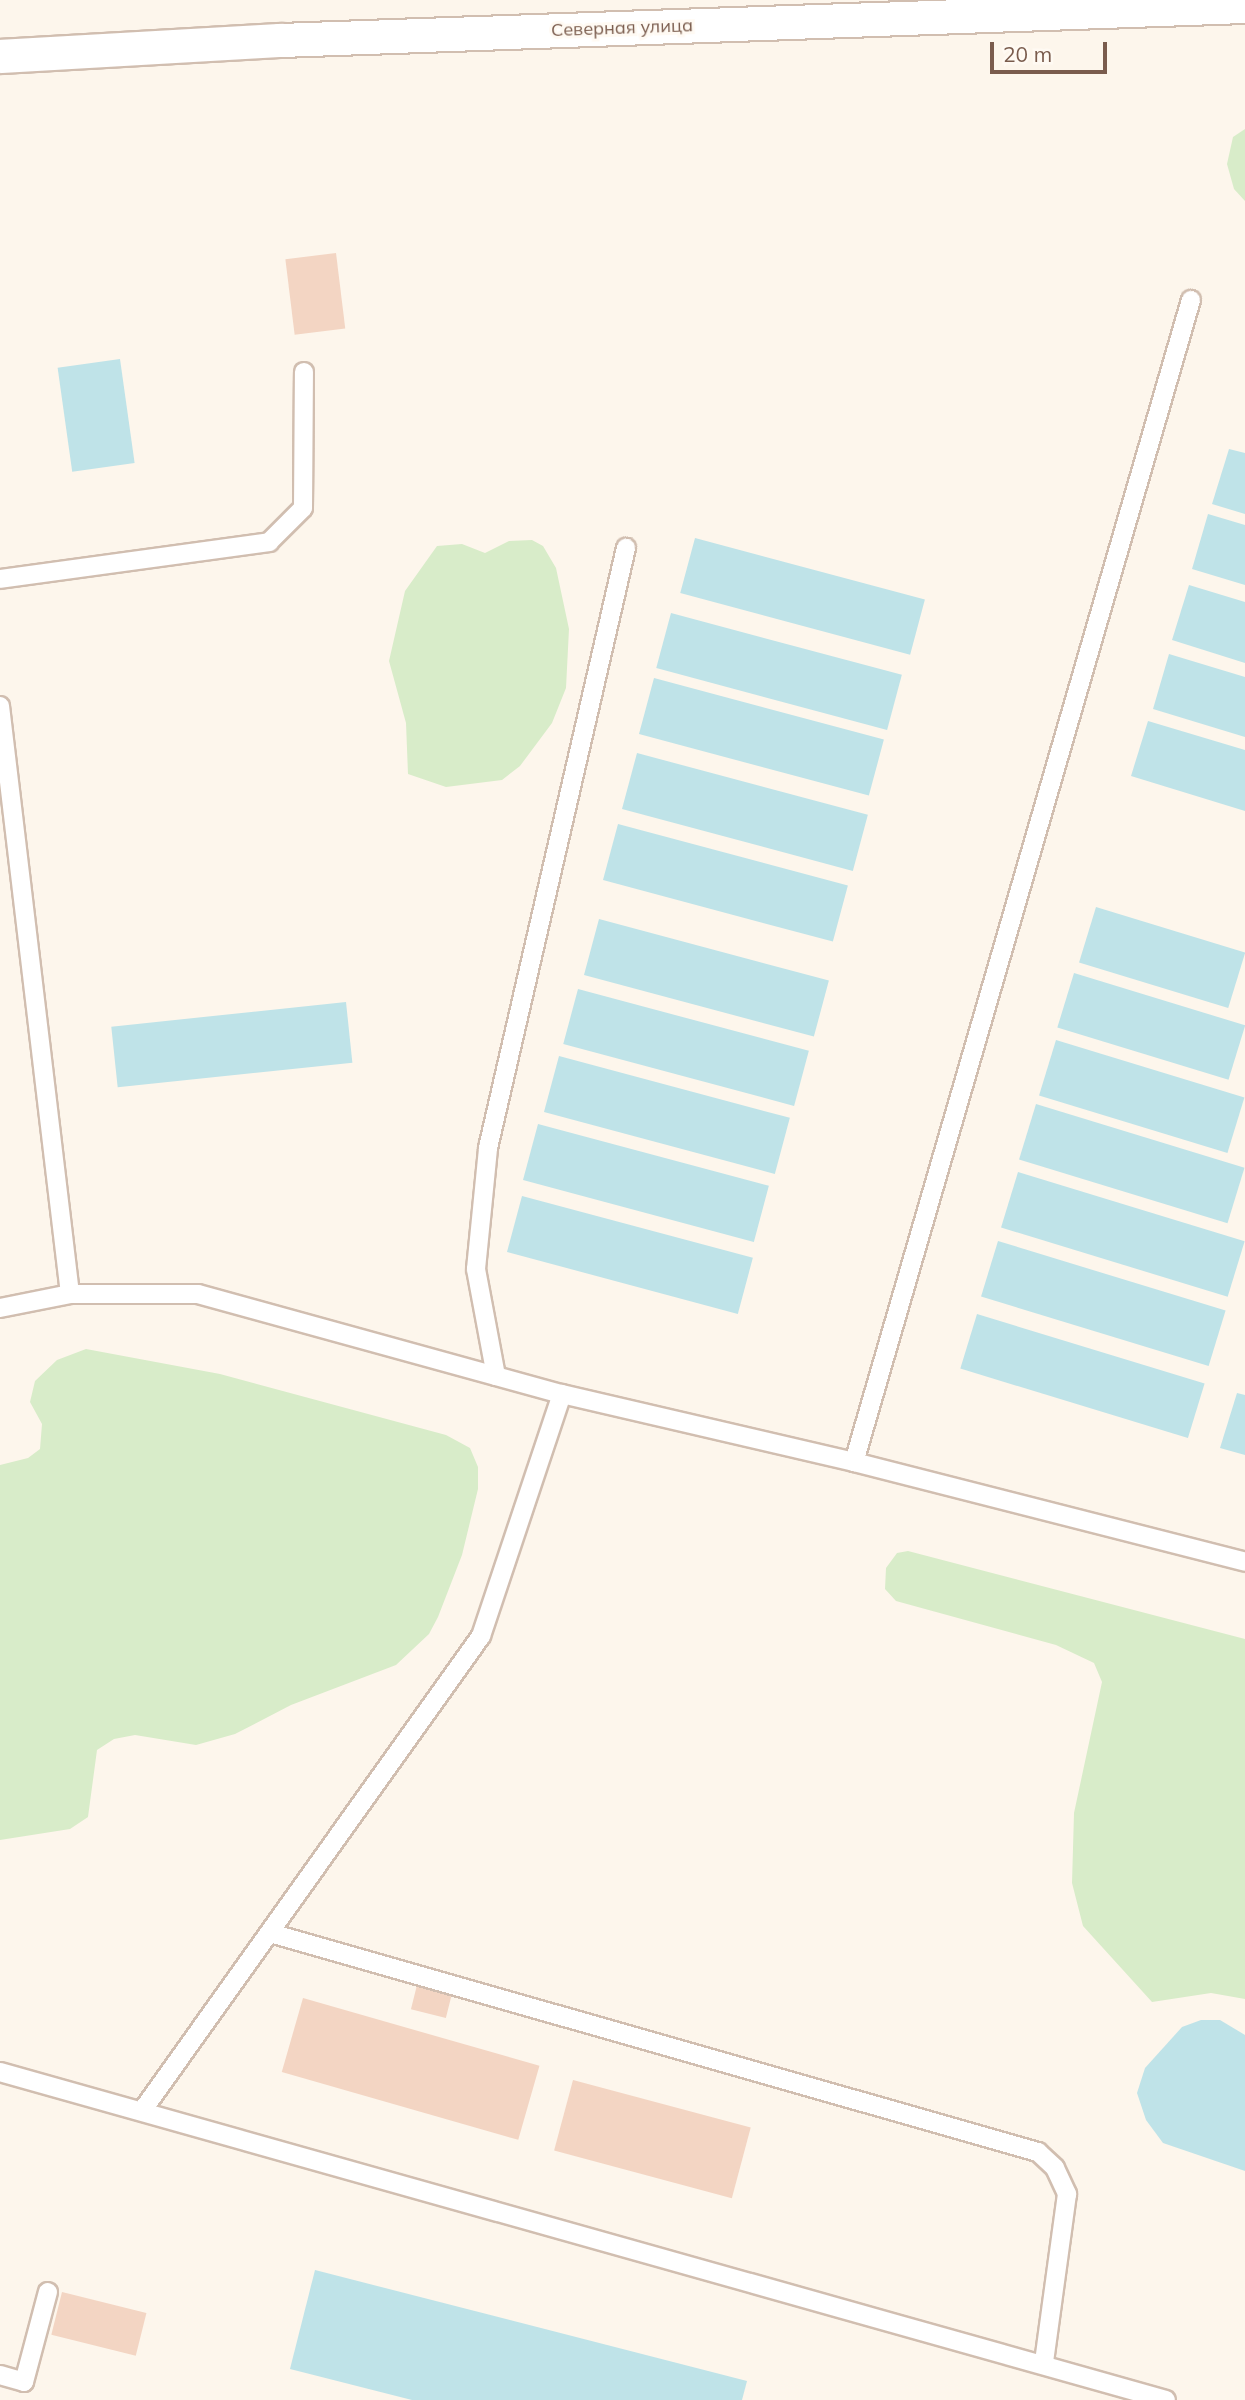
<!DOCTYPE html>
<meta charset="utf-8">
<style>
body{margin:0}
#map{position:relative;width:1245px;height:2400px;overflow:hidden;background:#fdf6ec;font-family:Mulish,sans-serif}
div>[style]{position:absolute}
.green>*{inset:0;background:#d8ecc9}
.water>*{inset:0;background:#bfe3e8;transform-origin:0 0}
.building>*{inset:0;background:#f3d5c3;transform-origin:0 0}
.roads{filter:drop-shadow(2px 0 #d1beb0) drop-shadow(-2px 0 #d1beb0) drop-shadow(0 2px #d1beb0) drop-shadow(0 -2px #d1beb0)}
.lane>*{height:18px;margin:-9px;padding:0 9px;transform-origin:9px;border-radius:9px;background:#fff}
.street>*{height:33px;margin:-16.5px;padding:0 16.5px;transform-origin:16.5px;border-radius:16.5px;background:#fff}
span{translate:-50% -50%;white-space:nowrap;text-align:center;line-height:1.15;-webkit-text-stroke:6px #fffaf3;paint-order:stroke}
.street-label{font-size:18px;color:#7a5c4d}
.scale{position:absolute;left:990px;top:42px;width:117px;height:32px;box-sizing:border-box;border:4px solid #7a5c4d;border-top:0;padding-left:9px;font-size:21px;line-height:24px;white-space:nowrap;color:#7a5c4d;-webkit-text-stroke:5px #fffaf3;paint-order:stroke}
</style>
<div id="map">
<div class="green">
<div style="clip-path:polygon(1245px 129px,1245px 201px,1234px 189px,1227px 164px,1233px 137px)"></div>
<div style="clip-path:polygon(532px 540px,543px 546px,556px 568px,569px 629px,566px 688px,552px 723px,520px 766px,502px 780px,446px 787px,408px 774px,406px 723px,389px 661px,405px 591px,437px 546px,462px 544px,485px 553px,509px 541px)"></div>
<div style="clip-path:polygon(86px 1349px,220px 1374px,446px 1435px,470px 1448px,478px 1467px,478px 1489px,462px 1555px,438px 1617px,429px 1634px,396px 1665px,291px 1705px,235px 1734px,196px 1745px,135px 1735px,114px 1739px,97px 1750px,88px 1817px,70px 1829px,0 1840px,0 1465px,28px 1458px,40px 1449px,42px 1424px,30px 1402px,35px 1381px,57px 1360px)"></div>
<div style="clip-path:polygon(908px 1551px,1245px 1639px,1245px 1999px,1211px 1993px,1152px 2002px,1083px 1926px,1072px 1883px,1074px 1813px,1102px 1682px,1094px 1663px,1056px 1645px,896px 1601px,885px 1589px,886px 1568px,897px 1553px)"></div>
</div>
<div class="water">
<div style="left:120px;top:359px;width:105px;height:63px;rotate:82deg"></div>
<div style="clip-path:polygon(1229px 449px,1245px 453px,1245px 514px,1212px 504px)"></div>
<div style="clip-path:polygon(1208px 514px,1245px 525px,1245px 585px,1192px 569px)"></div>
<div style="left:695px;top:538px;width:238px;height:57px;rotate:15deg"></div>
<div style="clip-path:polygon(1189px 585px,1245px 602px,1245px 663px,1172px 640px)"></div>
<div style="left:671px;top:613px;width:239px;height:57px;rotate:15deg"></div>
<div style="clip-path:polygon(1169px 654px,1245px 677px,1245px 737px,1153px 709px)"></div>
<div style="left:654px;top:678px;width:238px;height:58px;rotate:15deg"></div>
<div style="clip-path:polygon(1148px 721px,1245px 750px,1245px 811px,1131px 776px)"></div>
<div style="left:637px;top:753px;width:239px;height:58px;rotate:15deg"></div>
<div style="left:618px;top:824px;width:238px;height:58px;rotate:15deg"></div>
<div style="left:1096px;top:907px;width:156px;height:58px;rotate:17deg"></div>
<div style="left:599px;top:919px;width:238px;height:58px;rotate:15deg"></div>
<div style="left:1074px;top:973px;width:179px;height:57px;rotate:17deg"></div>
<div style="left:578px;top:989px;width:239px;height:57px;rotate:15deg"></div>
<div style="left:346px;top:1002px;width:61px;height:236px;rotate:84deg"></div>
<div style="left:1056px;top:1040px;width:197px;height:58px;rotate:17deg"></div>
<div style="left:559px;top:1056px;width:239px;height:58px;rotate:15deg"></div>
<div style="left:1036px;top:1104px;width:218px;height:58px;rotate:17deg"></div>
<div style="left:538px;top:1124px;width:239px;height:58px;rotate:15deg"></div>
<div style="left:1018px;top:1172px;width:237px;height:58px;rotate:17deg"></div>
<div style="left:522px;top:1196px;width:239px;height:58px;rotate:15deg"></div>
<div style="left:998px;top:1241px;width:238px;height:58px;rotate:17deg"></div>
<div style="left:977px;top:1314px;width:238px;height:57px;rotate:17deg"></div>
<div style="clip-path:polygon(1237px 1393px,1245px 1395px,1245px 1455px,1220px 1448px)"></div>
<div style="clip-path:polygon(1201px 2020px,1220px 2020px,1245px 2035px,1245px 2171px,1163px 2143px,1146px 2120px,1137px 2093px,1145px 2068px,1182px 2027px)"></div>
<div style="clip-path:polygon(315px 2270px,747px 2381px,742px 2400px,412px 2400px,290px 2369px)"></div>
</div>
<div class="building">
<div style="left:336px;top:253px;width:76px;height:51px;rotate:83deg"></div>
<div style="left:417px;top:1985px;width:36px;height:25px;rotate:14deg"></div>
<div style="left:303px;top:1998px;width:246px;height:77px;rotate:16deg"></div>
<div style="left:573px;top:2080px;width:184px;height:73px;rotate:15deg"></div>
<div style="left:62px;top:2292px;width:87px;height:44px;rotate:14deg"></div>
</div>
<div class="roads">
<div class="lane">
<div style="left:0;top:579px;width:272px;rotate:-7.8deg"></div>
<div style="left:269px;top:542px;width:48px;rotate:-45deg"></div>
<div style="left:303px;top:508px;width:136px;rotate:-89.6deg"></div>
<div style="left:0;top:706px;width:592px;rotate:83.21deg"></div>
<div style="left:0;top:1308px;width:71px;rotate:-11.3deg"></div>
<div style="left:70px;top:1294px;width:128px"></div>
<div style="left:198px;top:1294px;width:377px;rotate:15.4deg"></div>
<div style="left:562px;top:1394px;width:300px;rotate:13.1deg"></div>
<div style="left:854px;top:1462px;width:404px;rotate:14.3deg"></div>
<div style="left:496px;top:1376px;width:109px;rotate:-100.6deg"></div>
<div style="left:476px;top:1269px;width:122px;rotate:-84.3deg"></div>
<div style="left:488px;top:1148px;width:616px;rotate:-77.05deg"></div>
<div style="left:854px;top:1462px;width:1210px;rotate:-73.83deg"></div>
<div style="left:270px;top:1933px;width:799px;rotate:15.92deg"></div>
<div style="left:1038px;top:2152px;width:23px;rotate:43deg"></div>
<div style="left:1055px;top:2168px;width:29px;rotate:65deg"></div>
<div style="left:1067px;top:2194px;width:171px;rotate:97.8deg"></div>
<div style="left:0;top:2072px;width:1211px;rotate:15.71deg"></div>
<div style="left:142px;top:2111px;width:584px;rotate:-54.49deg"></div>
<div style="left:481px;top:1636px;width:255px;rotate:-71.5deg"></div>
<div style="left:0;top:2375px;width:25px;rotate:16deg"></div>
<div style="left:24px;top:2382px;width:93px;rotate:-75.1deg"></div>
</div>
<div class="street">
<div style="left:0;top:56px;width:280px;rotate:-3.3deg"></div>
<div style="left:280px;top:40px;width:966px;rotate:-2.02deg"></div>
</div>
</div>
<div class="street-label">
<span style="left:622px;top:28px;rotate:-2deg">Северная улица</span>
</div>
<div class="scale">20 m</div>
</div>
